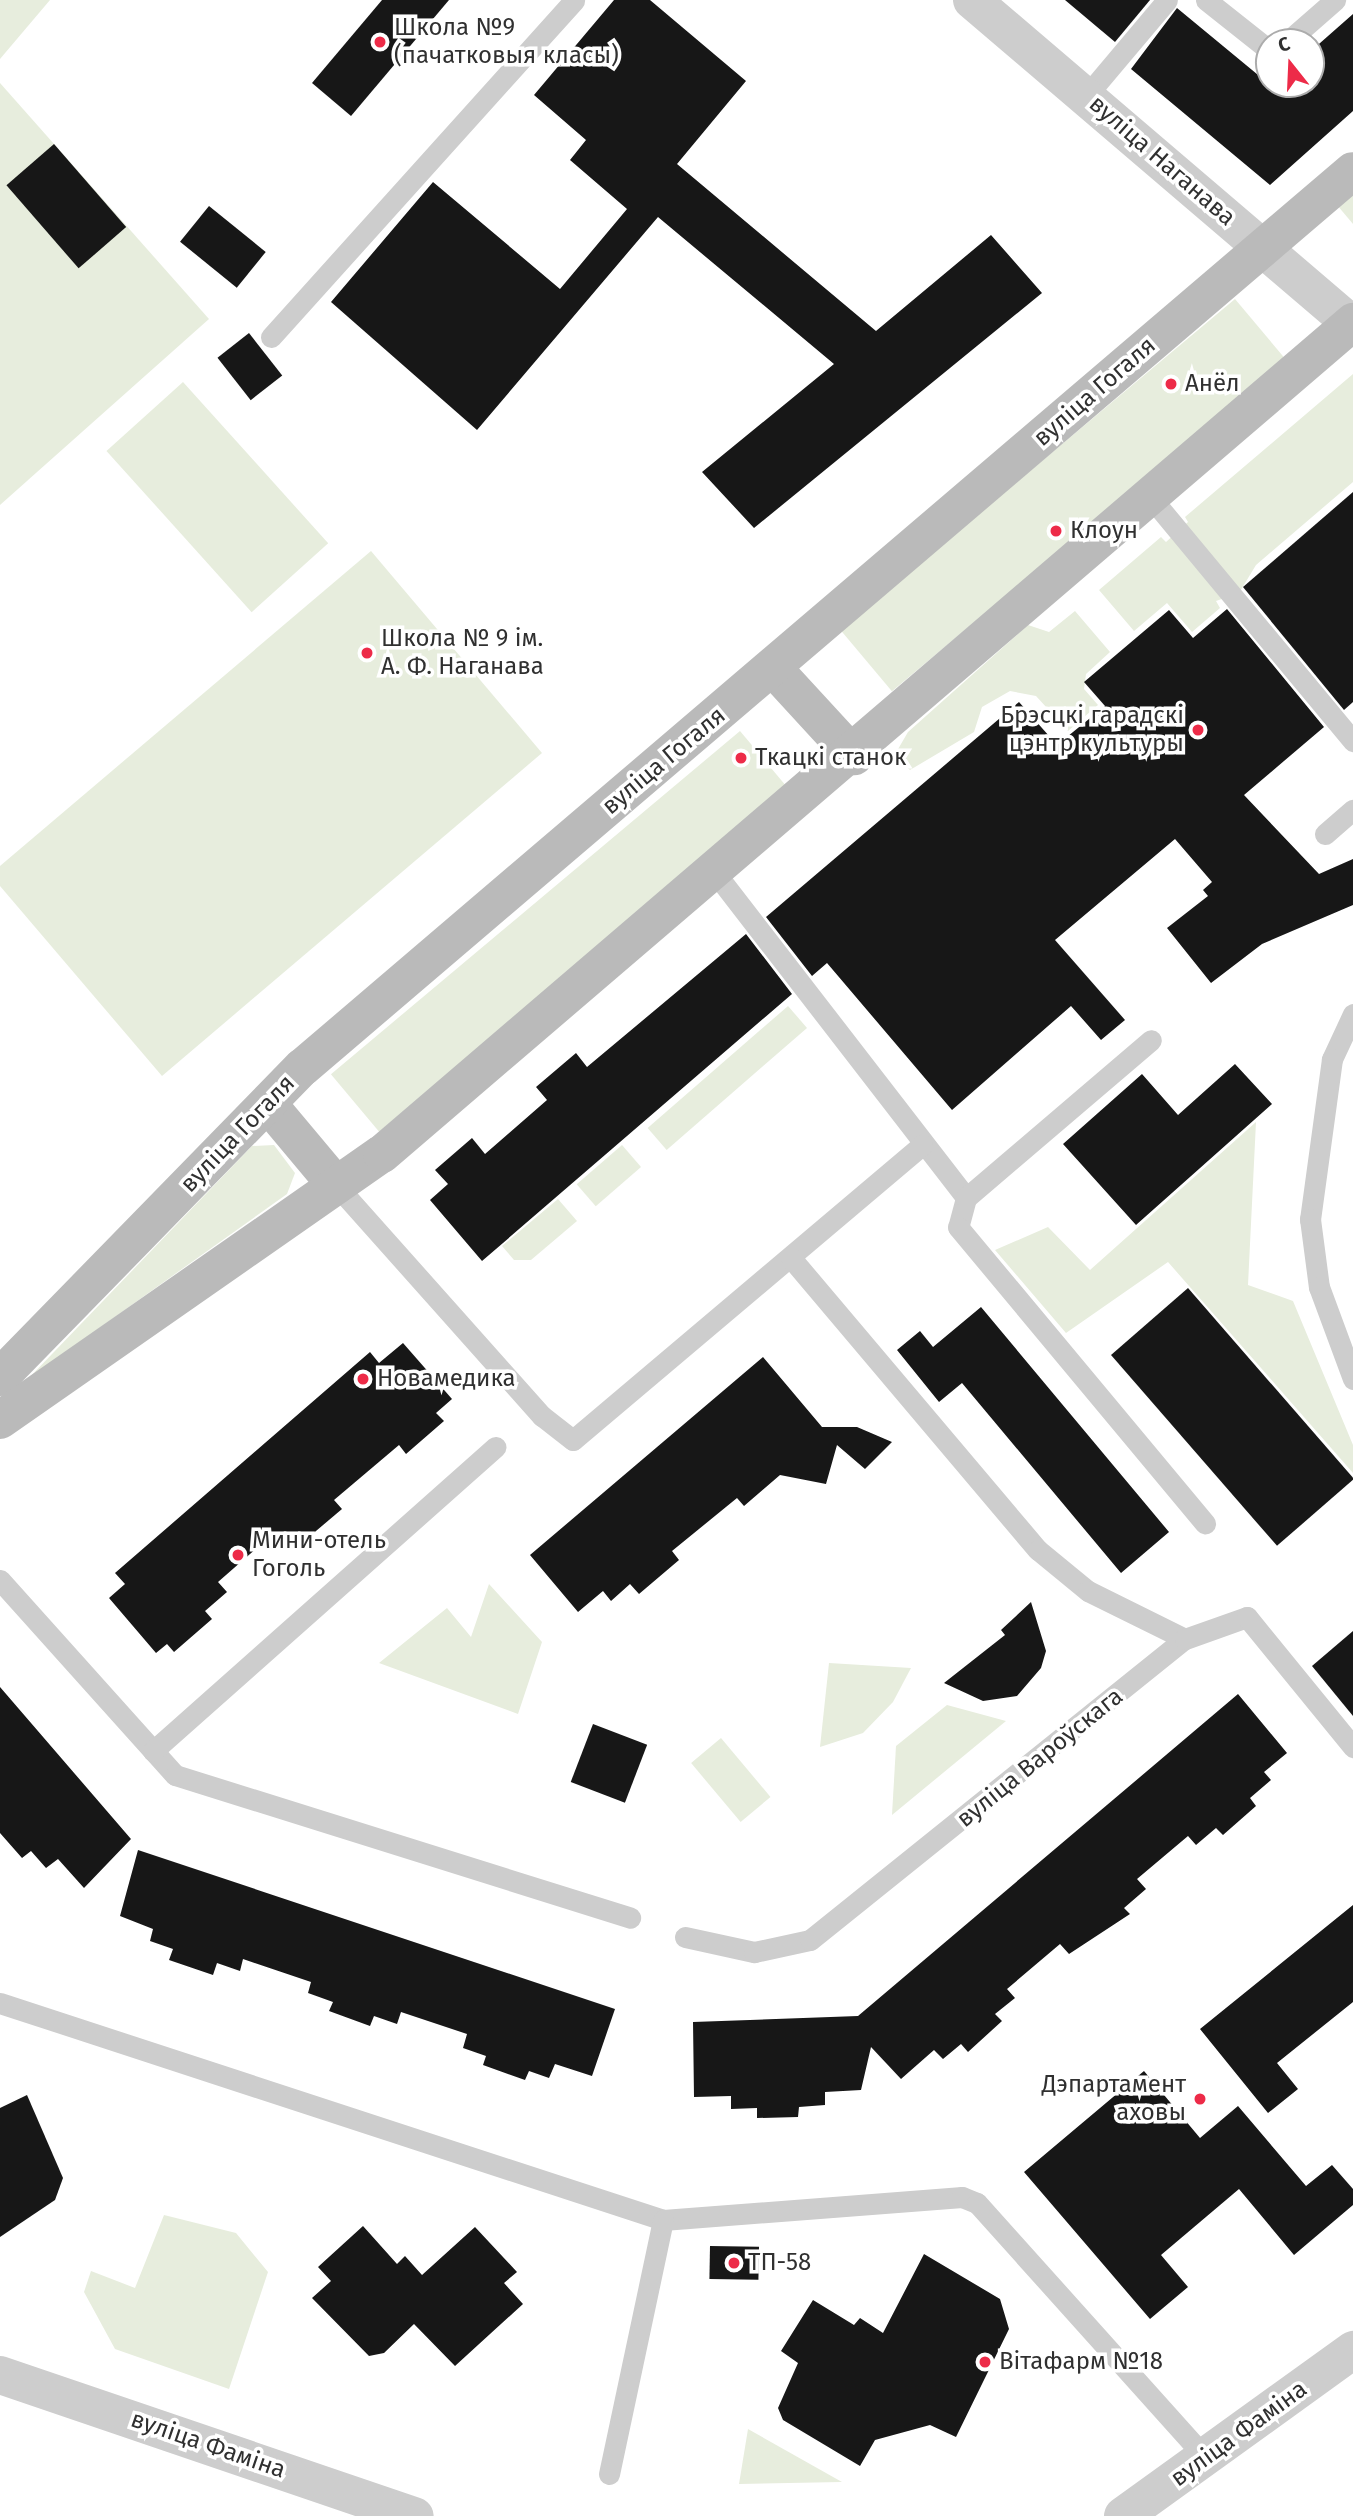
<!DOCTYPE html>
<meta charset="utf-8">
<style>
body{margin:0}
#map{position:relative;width:1353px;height:2516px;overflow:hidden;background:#fff;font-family:"Fira Sans",sans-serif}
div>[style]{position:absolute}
.green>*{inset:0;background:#e7eddd;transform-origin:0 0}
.building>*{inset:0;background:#171717;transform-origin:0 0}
.service>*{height:21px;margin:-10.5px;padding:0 10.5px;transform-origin:10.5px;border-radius:10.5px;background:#cdcdcd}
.minor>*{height:38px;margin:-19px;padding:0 19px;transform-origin:19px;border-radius:19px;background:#cdcdcd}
.tertiary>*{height:38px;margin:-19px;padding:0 19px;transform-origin:19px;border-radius:19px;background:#cdcdcd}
.secondary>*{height:38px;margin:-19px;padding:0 19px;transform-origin:19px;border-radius:19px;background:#bababa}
.dots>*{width:19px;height:19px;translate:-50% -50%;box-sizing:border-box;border:4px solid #fff;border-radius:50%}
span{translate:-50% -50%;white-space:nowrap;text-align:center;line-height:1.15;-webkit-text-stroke:7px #fff;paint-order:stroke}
.poi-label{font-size:24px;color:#303030}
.left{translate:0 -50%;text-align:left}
.right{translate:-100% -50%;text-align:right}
.street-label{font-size:24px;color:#303030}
.north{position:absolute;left:1255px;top:28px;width:70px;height:70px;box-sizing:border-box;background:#fff;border:2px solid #acacac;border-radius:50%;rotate:342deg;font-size:19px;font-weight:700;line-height:28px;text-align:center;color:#303030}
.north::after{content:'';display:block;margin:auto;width:24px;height:32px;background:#ed2b48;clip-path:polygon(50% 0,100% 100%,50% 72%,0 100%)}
</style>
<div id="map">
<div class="green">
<div style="clip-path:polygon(0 0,50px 0,0 59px)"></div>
<div style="clip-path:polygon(0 83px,209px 319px,0 505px)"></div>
<div style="clip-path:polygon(1353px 191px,1353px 224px,1337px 205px)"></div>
<div style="left:1235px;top:299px;width:80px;height:515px;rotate:50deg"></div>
<div style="clip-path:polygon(1353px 374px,1353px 482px,1256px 565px,1239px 593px,1216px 601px,1220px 608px,1192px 632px,1167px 603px,1134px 631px,1099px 590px,1161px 537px,1166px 542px,1188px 522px,1185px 517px)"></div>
<div style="left:183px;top:382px;width:217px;height:103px;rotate:48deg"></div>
<div style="clip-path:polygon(371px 551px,542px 753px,162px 1076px,0 886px,0 866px)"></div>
<div style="clip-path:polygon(1075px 611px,1110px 652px,1086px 674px,1084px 689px,1098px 705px,1068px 731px,1036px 696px,1010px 691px,982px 707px,974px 732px,910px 770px,894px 756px,908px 732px,1028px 625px,1049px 632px)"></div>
<div style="left:740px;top:731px;width:75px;height:534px;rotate:50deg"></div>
<div style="left:788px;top:1006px;width:29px;height:186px;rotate:49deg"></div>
<div style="clip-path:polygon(1256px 1122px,1248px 1285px,1293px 1301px,1353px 1445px,1353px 1473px,1168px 1262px,1066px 1333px,995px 1250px,1048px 1227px,1090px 1270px)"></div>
<div style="clip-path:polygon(274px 1145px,295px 1173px,287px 1194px,28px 1379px,252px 1146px)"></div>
<div style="left:622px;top:1145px;width:29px;height:60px;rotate:49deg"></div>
<div style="clip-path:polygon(558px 1199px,577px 1221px,531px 1260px,514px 1260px,502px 1246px)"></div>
<div style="clip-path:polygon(489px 1584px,542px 1642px,518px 1714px,379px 1663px,447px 1608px,471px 1637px)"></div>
<div style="clip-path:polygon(829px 1663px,911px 1668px,893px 1702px,863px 1733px,820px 1747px)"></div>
<div style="clip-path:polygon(947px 1705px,1006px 1721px,892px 1815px,896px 1746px)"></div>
<div style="left:721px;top:1738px;width:77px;height:39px;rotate:50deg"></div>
<div style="clip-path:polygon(164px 2215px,236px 2233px,268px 2272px,229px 2389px,115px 2349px,84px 2292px,91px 2271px,135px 2288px)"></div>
<div style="clip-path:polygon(748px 2429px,842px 2482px,739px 2484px)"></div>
</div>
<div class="building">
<div style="clip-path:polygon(382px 0,449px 0,351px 116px,312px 83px)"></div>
<div style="clip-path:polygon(614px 0,650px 0,746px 81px,677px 164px,876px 331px,991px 235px,1042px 293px,754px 528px,702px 472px,834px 364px,658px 217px,477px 430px,331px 302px,433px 182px,560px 289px,627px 209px,570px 160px,586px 140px,534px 95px)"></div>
<div style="clip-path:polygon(1065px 0,1150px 0,1115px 42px)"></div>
<div style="clip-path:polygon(1177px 8px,1269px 84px,1311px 84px,1311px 51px,1353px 14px,1353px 111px,1270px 185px,1131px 69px)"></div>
<div style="left:54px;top:144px;width:110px;height:63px;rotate:49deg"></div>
<div style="left:209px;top:206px;width:73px;height:46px;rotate:39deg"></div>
<div style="left:249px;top:333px;width:54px;height:40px;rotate:52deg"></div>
<div style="clip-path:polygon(1353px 492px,1353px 702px,1344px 710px,1243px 587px)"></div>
<div style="clip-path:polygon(1227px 609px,1324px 727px,1244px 795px,1319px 874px,1353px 859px,1353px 905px,1262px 944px,1211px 983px,1167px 928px,1208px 896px,1203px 890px,1212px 882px,1175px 839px,1055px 940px,1125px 1020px,1101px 1040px,1071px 1006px,952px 1110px,827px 963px,812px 976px,766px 917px,1019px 702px,1057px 745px,1105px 706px,1084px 682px,1169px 610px,1193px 638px)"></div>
<div style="clip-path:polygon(746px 934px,792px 994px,482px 1261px,430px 1200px,448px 1184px,435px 1170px,472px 1138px,485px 1154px,547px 1100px,536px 1087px,576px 1053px,587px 1067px)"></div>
<div style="clip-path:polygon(1235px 1064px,1272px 1104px,1136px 1225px,1063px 1144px,1142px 1074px,1178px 1115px)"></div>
<div style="left:1188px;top:1288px;width:253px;height:102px;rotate:49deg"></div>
<div style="clip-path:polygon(981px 1307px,1169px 1532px,1121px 1573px,962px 1383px,939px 1402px,897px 1350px,920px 1331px,933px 1347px)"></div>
<div style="clip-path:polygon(403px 1343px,452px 1399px,436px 1413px,444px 1421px,406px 1454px,399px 1445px,334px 1500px,342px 1509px,303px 1542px,296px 1533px,276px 1550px,267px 1539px,218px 1582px,227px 1592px,205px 1611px,212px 1619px,174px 1652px,167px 1644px,156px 1653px,109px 1598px,125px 1584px,115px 1573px,370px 1352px,379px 1363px)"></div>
<div style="clip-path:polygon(763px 1357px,822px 1427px,857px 1427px,892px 1442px,865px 1469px,837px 1445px,826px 1484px,780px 1475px,744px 1506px,737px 1498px,672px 1551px,679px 1560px,639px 1594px,630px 1584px,611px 1601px,603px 1591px,578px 1612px,530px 1555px)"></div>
<div style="clip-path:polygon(1031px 1602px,1046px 1651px,1041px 1668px,1017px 1696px,983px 1701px,944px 1683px,1005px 1635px,1001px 1630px)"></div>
<div style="clip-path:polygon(1353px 1631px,1353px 1716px,1312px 1666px)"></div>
<div style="clip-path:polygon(0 1687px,131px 1839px,84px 1888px,58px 1859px,46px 1868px,31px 1851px,22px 1858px,0 1833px)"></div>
<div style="clip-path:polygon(1238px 1694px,1287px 1753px,1264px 1772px,1271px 1780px,1250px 1798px,1256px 1806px,1223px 1835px,1216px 1828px,1196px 1845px,1188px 1836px,1137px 1879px,1146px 1889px,1124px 1908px,1130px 1914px,1069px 1954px,1060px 1944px,1007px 1989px,1015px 1998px,995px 2014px,1002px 2021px,968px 2052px,961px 2044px,943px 2059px,934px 2050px,901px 2079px,871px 2047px,861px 2090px,825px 2092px,825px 2105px,799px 2107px,798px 2117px,757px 2118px,757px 2108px,731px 2109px,731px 2096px,694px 2097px,693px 2022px,858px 2016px)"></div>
<div style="left:593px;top:1724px;width:58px;height:62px;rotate:21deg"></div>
<div style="clip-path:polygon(138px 1850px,615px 2009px,592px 2076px,555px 2064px,549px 2078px,529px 2071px,525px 2080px,483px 2065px,486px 2056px,463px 2048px,467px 2034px,401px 2012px,397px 2024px,374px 2016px,370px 2026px,329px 2011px,333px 2002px,308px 1993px,311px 1982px,243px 1959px,240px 1971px,217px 1963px,213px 1975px,169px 1960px,173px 1949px,150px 1941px,153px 1929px,120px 1916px)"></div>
<div style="clip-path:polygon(1353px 1905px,1353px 2002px,1277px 2063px,1298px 2089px,1268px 2113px,1200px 2029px)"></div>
<div style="clip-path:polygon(1144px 2071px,1200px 2138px,1238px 2106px,1306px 2186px,1332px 2165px,1353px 2189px,1353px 2205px,1294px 2255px,1239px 2189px,1161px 2255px,1188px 2287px,1150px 2319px,1024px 2172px)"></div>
<div style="clip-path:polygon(27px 2095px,63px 2178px,55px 2200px,0 2237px,0 2108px)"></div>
<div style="clip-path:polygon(363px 2226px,397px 2264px,405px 2256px,422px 2275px,475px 2227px,517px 2272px,504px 2283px,523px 2304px,455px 2366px,414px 2324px,384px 2353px,369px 2356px,312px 2298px,331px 2281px,318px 2267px)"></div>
<div style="left:710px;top:2246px;width:49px;height:33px;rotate:1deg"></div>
<div style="clip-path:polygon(924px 2254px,1000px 2299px,1009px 2329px,956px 2437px,930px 2425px,875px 2440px,860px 2466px,783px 2420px,778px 2408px,798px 2363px,781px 2351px,813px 2300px,854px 2325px,860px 2318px,883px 2333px)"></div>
</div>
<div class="service">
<div style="left:1206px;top:0;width:80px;rotate:38.4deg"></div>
<div style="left:1287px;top:42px;width:64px;rotate:-41.2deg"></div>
<div style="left:1087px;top:95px;width:124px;rotate:-49.9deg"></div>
<div style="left:271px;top:337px;width:453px;rotate:-48deg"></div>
<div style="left:1152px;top:499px;width:315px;rotate:50.3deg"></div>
<div style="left:1325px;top:834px;width:37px;rotate:-41deg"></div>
<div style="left:716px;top:874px;width:409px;rotate:52.3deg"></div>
<div style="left:966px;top:1198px;width:30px;rotate:105deg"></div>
<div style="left:958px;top:1227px;width:386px;rotate:50.2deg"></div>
<div style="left:1353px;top:1014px;width:50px;rotate:115deg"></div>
<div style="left:1332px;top:1059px;width:162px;rotate:97.8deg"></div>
<div style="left:1310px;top:1219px;width:69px;rotate:82.5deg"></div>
<div style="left:1319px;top:1287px;width:98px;rotate:69.7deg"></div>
<div style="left:336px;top:1185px;width:310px;rotate:48.3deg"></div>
<div style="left:542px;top:1416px;width:39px;rotate:38deg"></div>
<div style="left:573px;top:1440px;width:457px;rotate:-40.2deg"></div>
<div style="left:966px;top:1198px;width:243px;rotate:-40.5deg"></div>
<div style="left:791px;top:1258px;width:382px;rotate:49.8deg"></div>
<div style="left:1038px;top:1550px;width:65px;rotate:39.4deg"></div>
<div style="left:1088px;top:1591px;width:108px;rotate:26.3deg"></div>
<div style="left:0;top:1580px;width:262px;rotate:48.1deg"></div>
<div style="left:175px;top:1775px;width:477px;rotate:17.4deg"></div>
<div style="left:153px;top:1751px;width:458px;rotate:-41.6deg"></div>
<div style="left:685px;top:1937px;width:71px;rotate:12.3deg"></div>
<div style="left:754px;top:1952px;width:57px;rotate:-12.1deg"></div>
<div style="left:810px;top:1940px;width:481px;rotate:-38.8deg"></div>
<div style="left:1185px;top:1639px;width:66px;rotate:-19.5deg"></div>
<div style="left:1247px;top:1617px;width:168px;rotate:50.8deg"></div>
<div style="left:0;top:2003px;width:698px;rotate:18.12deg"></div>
<div style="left:663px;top:2220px;width:300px;rotate:-4.4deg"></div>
<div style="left:962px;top:2197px;width:16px;rotate:22deg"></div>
<div style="left:977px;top:2203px;width:344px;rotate:48.1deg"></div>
<div style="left:609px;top:2474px;width:260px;rotate:-78deg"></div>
</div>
<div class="minor">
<div style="left:972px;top:0;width:499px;rotate:40.5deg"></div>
</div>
<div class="tertiary">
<div style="left:0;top:2375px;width:438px;rotate:18.8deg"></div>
<div style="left:1123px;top:2516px;width:284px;rotate:-35.8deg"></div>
</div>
<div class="secondary">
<div style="left:773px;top:668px;width:120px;rotate:47.4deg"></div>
<div style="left:268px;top:1104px;width:106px;rotate:50deg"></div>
<div style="left:0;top:1377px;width:433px;rotate:-45.7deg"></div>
<div style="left:303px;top:1067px;width:1380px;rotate:-40.48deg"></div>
<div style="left:0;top:1420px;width:465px;rotate:-34.9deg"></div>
<div style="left:382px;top:1154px;width:1279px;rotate:-40.59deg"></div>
</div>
<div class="dots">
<div style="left:380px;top:42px;background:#ed2b48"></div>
<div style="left:1171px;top:384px;background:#ed2b48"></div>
<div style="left:1056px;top:531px;background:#ed2b48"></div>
<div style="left:367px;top:653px;background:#ed2b48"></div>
<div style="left:1198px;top:730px;background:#ed2b48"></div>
<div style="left:741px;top:758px;background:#ed2b48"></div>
<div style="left:363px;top:1379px;background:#ed2b48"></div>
<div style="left:238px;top:1555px;background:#ed2b48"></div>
<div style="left:1200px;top:2099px;background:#ed2b48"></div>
<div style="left:734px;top:2263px;background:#ed2b48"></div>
<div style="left:985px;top:2362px;background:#ed2b48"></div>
</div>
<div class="poi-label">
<span class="left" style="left:394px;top:42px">Школа №9<br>(пачатковыя класы)</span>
<span class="left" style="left:1185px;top:384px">Анёл</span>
<span class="left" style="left:1070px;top:531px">Клоун</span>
<span class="left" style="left:381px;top:653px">Школа № 9 ім.<br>А. Ф. Наганава</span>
<span class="right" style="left:1184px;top:730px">Брэсцкі гарадскі<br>цэнтр культуры</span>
<span class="left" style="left:755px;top:758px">Ткацкі станок</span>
<span class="left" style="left:377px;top:1379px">Новамедика</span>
<span class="left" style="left:252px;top:1555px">Мини-отель<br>Гоголь</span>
<span class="right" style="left:1186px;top:2099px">Дэпартамент<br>аховы</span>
<span class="left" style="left:748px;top:2263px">ТП-58</span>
<span class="left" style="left:999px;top:2362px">Вітафарм №18</span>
</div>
<div class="street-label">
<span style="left:1162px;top:161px;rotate:41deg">вуліца Наганава</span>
<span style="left:1095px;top:392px;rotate:-41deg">вуліца Гогаля</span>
<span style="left:664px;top:761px;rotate:-40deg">вуліца Гогаля</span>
<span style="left:238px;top:1134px;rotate:-46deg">вуліца Гогаля</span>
<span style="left:1040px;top:1758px;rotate:-39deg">вуліца Вароўскага</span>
<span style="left:1239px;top:2434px;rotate:-36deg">вуліца Фаміна</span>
<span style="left:208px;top:2445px;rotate:19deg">вуліца Фаміна</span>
</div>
<div class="north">С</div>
</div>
